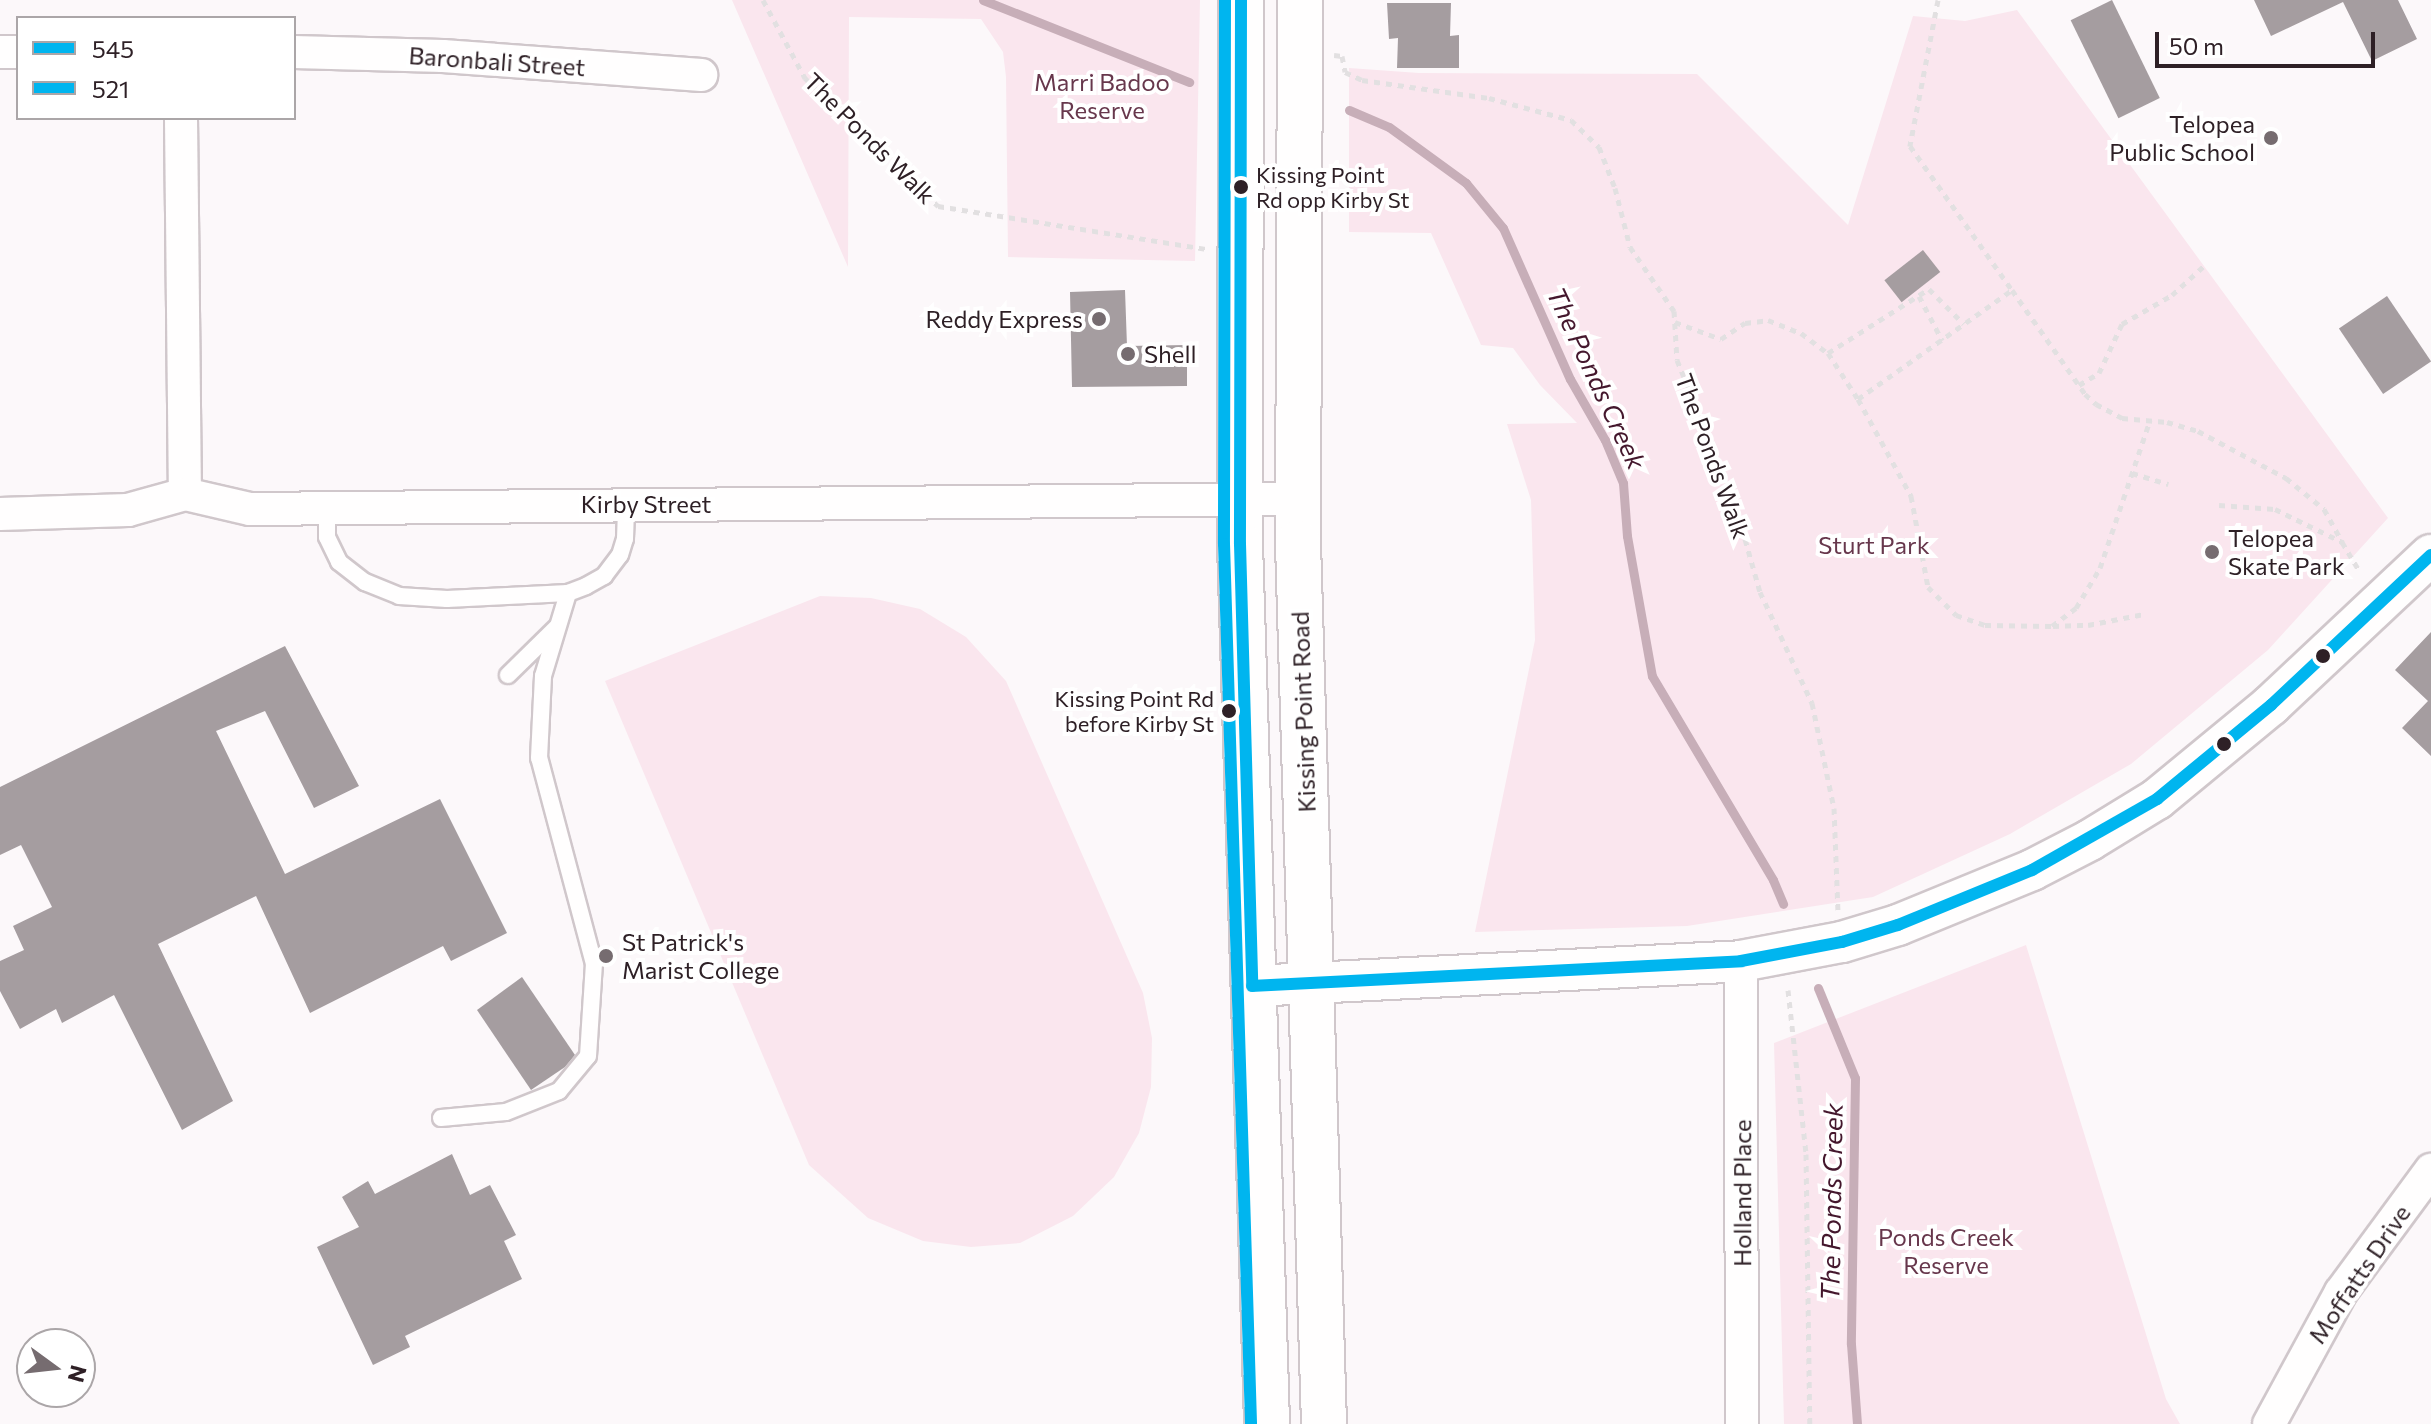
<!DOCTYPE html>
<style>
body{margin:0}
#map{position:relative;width:2431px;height:1424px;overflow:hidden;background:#fcf8fa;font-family:Commissioner,sans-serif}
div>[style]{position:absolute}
.green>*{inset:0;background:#fae6ee}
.stream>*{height:9px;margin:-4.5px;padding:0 4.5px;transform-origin:4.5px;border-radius:4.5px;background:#c7aeb8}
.building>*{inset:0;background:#a59da0;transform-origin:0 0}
.path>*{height:5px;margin-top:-2.5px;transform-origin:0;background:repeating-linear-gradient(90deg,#e2e0e1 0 6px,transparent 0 12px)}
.roads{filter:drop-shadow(2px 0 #d0c7cb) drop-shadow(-2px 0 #d0c7cb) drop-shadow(0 2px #d0c7cb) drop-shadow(0 -2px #d0c7cb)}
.service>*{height:16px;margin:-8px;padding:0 8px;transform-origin:8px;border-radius:8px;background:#fffefe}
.minor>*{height:32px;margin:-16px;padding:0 16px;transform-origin:16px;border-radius:16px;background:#fffefe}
.tertiary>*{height:40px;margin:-20px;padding:0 20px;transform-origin:20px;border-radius:20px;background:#fffefe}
.primary>*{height:44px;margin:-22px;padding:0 22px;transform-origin:22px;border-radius:22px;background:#fffefe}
.bus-1>*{height:12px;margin:-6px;padding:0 6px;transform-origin:6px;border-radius:6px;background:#00b5ef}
.bus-2>*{height:12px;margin:-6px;padding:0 6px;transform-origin:6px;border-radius:6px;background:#00b5ef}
.dots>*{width:22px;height:22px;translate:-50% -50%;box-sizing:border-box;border:4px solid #fff;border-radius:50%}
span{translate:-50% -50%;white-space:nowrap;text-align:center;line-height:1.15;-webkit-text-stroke:8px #fff;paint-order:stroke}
.bus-label{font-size:22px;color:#2e2026}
.left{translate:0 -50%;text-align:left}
.right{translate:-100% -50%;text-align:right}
.street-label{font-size:24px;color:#2e2026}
.park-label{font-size:24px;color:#67374c}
.poi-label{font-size:24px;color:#2e2026}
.water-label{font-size:26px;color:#44172d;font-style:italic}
.legend{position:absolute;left:16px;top:16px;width:280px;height:104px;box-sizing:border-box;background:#fff;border:2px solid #aba6a8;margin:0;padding:10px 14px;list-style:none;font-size:24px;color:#2e2026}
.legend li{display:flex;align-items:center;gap:16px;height:40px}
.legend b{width:40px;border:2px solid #aba6a8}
.north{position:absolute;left:16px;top:1328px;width:80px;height:80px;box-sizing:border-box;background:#fff;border:2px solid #aba6a8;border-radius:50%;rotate:105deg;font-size:22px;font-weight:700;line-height:32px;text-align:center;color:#2e2026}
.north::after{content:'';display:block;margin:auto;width:28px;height:36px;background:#766c70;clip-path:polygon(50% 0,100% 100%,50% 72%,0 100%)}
.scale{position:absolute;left:2155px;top:32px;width:220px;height:36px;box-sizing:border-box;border:4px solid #2e2026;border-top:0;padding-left:10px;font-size:24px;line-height:28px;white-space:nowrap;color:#2e2026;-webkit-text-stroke:6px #fff;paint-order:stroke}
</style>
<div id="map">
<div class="green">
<div style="clip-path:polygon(732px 0,1200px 0,1195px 261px,1008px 257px,1006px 77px,1003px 52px,981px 19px,849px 17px,848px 267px)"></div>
<div style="clip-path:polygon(2017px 10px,2388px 518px,2268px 650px,2131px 764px,2010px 834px,1873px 897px,1687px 926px,1475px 932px,1535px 640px,1531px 500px,1507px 424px,1577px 423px,1540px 385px,1513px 348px,1481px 345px,1431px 233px,1349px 232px,1349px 68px,1419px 73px,1697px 74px,1848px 225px,1913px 16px,1965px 21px)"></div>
<div style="clip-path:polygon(820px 596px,871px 598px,920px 609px,966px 637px,1006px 681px,1143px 993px,1152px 1038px,1151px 1087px,1139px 1133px,1114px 1177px,1073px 1216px,1020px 1243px,971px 1247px,923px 1241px,868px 1218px,809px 1165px,605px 681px)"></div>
<div style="clip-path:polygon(2026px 945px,2166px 1399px,2180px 1424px,1784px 1424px,1774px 1043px)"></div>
</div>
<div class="stream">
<div style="left:983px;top:0;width:222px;rotate:21.7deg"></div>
<div style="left:1349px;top:110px;width:43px;rotate:23deg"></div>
<div style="left:1389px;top:127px;width:95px;rotate:36deg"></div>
<div style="left:1466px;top:183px;width:58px;rotate:50.6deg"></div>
<div style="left:1503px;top:228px;width:165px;rotate:66.1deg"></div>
<div style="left:1570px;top:379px;width:70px;rotate:60.2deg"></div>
<div style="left:1605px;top:440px;width:47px;rotate:67.3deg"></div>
<div style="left:1623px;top:483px;width:53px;rotate:85.7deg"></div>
<div style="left:1627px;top:536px;width:142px;rotate:79.9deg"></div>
<div style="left:1652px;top:676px;width:237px;rotate:59.3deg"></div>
<div style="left:1773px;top:880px;width:26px;rotate:67deg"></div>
<div style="left:1818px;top:988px;width:97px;rotate:67.7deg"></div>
<div style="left:1855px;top:1078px;width:266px;rotate:90.9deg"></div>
<div style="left:1851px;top:1344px;width:80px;rotate:85.7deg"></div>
</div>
<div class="building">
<div style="left:2112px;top:0;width:109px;height:46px;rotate:64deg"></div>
<div style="clip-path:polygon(2254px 0,2398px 0,2417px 39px,2372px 61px,2343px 2px,2271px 36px)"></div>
<div style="clip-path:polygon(1387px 3px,1451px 3px,1450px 36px,1459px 35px,1459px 68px,1397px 68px,1398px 38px,1389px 39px)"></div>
<div style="left:1923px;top:250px;width:28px;height:49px;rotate:52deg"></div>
<div style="clip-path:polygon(1125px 290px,1127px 346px,1187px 345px,1187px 386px,1072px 387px,1070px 292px)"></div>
<div style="left:2387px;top:296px;width:79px;height:58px;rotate:56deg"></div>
<div style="clip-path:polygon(2431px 632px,2431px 756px,2402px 728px,2428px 701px,2395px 670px)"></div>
<div style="clip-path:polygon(285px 646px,359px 786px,314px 808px,265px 711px,216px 731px,285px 874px,440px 799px,507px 933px,451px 961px,443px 946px,310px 1013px,256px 896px,158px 944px,233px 1101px,182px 1130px,114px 995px,62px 1023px,56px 1009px,20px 1029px,0 991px,0 961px,24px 950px,13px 926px,52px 907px,21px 845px,0 855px,0 787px)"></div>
<div style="clip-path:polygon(522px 977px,575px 1055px,565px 1067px,531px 1090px,477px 1010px)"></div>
<div style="clip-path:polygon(452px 1154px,470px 1195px,490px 1185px,516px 1235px,504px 1241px,522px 1279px,405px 1336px,410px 1347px,373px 1365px,317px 1247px,359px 1227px,342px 1197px,368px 1181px,375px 1194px)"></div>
</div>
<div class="path">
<div style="left:763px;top:0;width:89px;rotate:61.7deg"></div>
<div style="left:805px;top:78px;width:185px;rotate:43.9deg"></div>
<div style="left:938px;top:206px;width:271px;rotate:9.1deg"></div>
<div style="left:1938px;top:0;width:149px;rotate:100.9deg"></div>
<div style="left:1910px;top:146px;width:176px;rotate:54.7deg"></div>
<div style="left:1334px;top:55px;width:8px;rotate:7deg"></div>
<div style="left:1342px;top:56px;width:16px;rotate:79deg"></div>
<div style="left:1345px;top:72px;width:19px;rotate:25deg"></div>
<div style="left:1362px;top:80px;width:128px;rotate:8.1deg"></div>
<div style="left:1489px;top:98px;width:85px;rotate:15deg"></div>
<div style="left:1571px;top:120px;width:39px;rotate:44deg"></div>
<div style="left:1599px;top:147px;width:44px;rotate:68.7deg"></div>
<div style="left:1615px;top:188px;width:61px;rotate:75.7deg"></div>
<div style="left:1630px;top:247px;width:78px;rotate:55.5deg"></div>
<div style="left:1674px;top:311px;width:49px;rotate:86.5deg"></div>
<div style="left:1677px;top:360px;width:144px;rotate:67.5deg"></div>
<div style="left:1732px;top:493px;width:103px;rotate:74.2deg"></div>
<div style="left:1760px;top:592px;width:123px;rotate:64.9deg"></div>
<div style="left:1812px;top:703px;width:107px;rotate:78.2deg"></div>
<div style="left:1834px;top:808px;width:102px;rotate:87.8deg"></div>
<div style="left:1919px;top:296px;width:50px;rotate:62.4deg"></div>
<div style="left:1675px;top:322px;width:49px;rotate:20.3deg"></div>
<div style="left:1721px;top:339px;width:29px;rotate:-34deg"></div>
<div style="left:1745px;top:323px;width:23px;rotate:-7deg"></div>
<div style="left:1768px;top:320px;width:35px;rotate:22deg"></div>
<div style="left:1801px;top:333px;width:34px;rotate:37deg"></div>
<div style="left:1828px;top:353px;width:55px;rotate:56.9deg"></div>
<div style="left:1858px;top:399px;width:111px;rotate:61.3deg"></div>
<div style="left:1911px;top:496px;width:93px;rotate:79.4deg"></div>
<div style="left:1928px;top:587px;width:40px;rotate:45deg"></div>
<div style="left:1956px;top:615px;width:31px;rotate:19deg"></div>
<div style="left:1985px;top:625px;width:67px;rotate:0.9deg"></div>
<div style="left:2052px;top:626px;width:30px;rotate:-37deg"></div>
<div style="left:2076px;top:608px;width:47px;rotate:-59deg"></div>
<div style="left:2100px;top:568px;width:156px;rotate:-71.3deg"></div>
<div style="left:1828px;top:353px;width:120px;rotate:-32.4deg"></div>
<div style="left:1929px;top:289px;width:49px;rotate:45deg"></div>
<div style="left:2079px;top:385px;width:23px;rotate:-31deg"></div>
<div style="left:2099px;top:373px;width:54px;rotate:-64.9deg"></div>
<div style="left:2122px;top:324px;width:58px;rotate:-30.1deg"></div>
<div style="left:2172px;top:295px;width:45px;rotate:-42.3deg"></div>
<div style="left:1858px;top:399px;width:189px;rotate:-35.3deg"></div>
<div style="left:2012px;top:290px;width:127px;rotate:54.9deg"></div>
<div style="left:2085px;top:394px;width:15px;rotate:42deg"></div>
<div style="left:2096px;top:404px;width:30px;rotate:28deg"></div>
<div style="left:2122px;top:418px;width:45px;rotate:5.1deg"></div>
<div style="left:2167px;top:422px;width:32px;rotate:16deg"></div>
<div style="left:2198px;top:431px;width:100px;rotate:28.1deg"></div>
<div style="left:2286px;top:478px;width:49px;rotate:39.2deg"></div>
<div style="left:2324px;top:509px;width:38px;rotate:61deg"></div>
<div style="left:2132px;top:473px;width:38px;rotate:17deg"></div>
<div style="left:2219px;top:505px;width:56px;rotate:4.1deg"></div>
<div style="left:2275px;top:509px;width:75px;rotate:26.2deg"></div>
<div style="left:2342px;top:542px;width:35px;rotate:59deg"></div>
<div style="left:2053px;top:626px;width:35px;rotate:-2deg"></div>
<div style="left:2088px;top:625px;width:57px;rotate:-11.1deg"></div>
<div style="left:1788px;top:990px;width:165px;rotate:83.7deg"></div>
<div style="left:1806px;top:1154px;width:270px;rotate:89.2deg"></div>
</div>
<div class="roads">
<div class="service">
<div style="left:327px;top:506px;width:31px;rotate:90deg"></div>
<div style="left:327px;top:537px;width:28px;rotate:64deg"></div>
<div style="left:339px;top:562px;width:33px;rotate:38deg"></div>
<div style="left:365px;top:582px;width:37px;rotate:22deg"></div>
<div style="left:399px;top:596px;width:48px;rotate:3.6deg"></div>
<div style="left:447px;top:599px;width:121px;rotate:-2.8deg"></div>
<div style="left:568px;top:593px;width:19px;rotate:-21deg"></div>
<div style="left:586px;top:586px;width:21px;rotate:-29deg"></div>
<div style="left:604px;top:576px;width:26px;rotate:-53deg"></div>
<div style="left:620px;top:555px;width:17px;rotate:-73deg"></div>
<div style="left:625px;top:539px;width:35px;rotate:-88deg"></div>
<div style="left:508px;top:675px;width:67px;rotate:-44.4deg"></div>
<div style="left:441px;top:1118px;width:65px;rotate:-5.3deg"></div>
<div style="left:506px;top:1112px;width:57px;rotate:-21.6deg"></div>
<div style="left:559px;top:1091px;width:45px;rotate:-50.4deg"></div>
<div style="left:588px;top:1056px;width:92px;rotate:-86.3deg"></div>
<div style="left:594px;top:964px;width:213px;rotate:-104.9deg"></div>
<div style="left:539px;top:758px;width:82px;rotate:-87.2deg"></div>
<div style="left:543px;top:676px;width:87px;rotate:-73.2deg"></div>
</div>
<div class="minor">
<div style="left:0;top:52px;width:18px"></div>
<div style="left:294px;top:52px;width:149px;rotate:1.5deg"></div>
<div style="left:443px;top:56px;width:259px;rotate:4.2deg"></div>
<div style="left:181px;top:118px;width:376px;rotate:89.4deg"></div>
<div style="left:0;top:514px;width:128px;rotate:-1.8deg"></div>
<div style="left:128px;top:510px;width:59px;rotate:-15.7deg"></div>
<div style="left:185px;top:494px;width:67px;rotate:13deg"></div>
<div style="left:250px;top:509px;width:1047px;rotate:-0.55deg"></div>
<div style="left:1741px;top:961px;width:463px;rotate:89.9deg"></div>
<div style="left:2269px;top:1424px;width:150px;rotate:-61.4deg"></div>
<div style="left:2341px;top:1292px;width:152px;rotate:-53.6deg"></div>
</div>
<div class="tertiary">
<div style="left:1252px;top:986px;width:490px;rotate:-2.9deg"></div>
<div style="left:1741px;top:961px;width:103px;rotate:-10.7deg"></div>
<div style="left:1842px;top:942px;width:59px;rotate:-16.9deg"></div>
<div style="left:1898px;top:925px;width:145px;rotate:-22.3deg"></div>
<div style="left:2032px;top:870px;width:65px;rotate:-27.3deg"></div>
<div style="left:2090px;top:840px;width:79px;rotate:-31.5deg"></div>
<div style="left:2157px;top:799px;width:148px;rotate:-39.5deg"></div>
<div style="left:2271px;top:705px;width:219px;rotate:-43.2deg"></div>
</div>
<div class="primary">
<div style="left:1241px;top:0;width:544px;rotate:90.11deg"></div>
<div style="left:1240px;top:544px;width:880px;rotate:88.24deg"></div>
<div style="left:1300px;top:0;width:543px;rotate:90.21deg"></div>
<div style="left:1298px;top:543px;width:881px;rotate:88.31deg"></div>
</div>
</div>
<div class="bus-1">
<div style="left:1241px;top:0;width:544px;rotate:90.11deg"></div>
<div style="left:1240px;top:544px;width:442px;rotate:88.4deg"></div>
<div style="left:1252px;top:986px;width:490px;rotate:-2.9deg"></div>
<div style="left:1741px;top:961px;width:103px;rotate:-10.7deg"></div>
<div style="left:1842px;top:942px;width:59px;rotate:-16.9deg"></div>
<div style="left:1898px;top:925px;width:145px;rotate:-22.3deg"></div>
<div style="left:2032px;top:870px;width:144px;rotate:-29.6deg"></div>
<div style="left:2157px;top:799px;width:148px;rotate:-39.5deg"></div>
<div style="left:2271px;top:705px;width:219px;rotate:-43.2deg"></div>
</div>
<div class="bus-2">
<div style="left:1225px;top:0;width:544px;rotate:90.11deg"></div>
<div style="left:1224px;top:544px;width:880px;rotate:88.24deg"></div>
</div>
<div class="dots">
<div style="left:2271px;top:138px;background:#766c70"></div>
<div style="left:1241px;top:187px;background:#2e2026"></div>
<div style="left:1099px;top:319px;background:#766c70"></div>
<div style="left:1128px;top:354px;background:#766c70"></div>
<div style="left:2212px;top:552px;background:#766c70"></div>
<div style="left:2323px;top:656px;background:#2e2026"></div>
<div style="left:1229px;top:711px;background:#2e2026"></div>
<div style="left:2224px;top:744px;background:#2e2026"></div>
<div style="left:606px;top:956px;background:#766c70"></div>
</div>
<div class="bus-label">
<span class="left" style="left:1256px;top:187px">Kissing Point<br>Rd opp Kirby St</span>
<span class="right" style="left:1214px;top:711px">Kissing Point Rd<br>before Kirby St</span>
</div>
<div class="street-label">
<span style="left:497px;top:61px;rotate:4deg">Baronbali Street</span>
<span style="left:870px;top:138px;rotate:45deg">The Ponds Walk</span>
<span style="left:1713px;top:456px;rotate:70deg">The Ponds Walk</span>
<span style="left:646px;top:504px">Kirby Street</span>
<span style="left:1303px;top:712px;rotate:-92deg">Kissing Point Road</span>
<span style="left:1742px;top:1193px;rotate:-90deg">Holland Place</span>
<span style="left:2359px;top:1274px;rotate:-56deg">Moffatts Drive</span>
</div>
<div class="park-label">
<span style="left:1102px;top:96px">Marri Badoo<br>Reserve</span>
<span style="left:1874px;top:545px">Sturt Park</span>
<span style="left:1946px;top:1251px">Ponds Creek<br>Reserve</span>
</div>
<div class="poi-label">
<span class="right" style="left:2255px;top:138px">Telopea<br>Public School</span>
<span class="right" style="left:1083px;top:319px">Reddy Express</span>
<span class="left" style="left:1144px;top:354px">Shell</span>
<span class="left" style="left:2228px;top:552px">Telopea<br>Skate Park</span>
<span class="left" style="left:622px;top:956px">St Patrick's<br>Marist College</span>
</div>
<div class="water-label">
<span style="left:1597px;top:378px;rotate:65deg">The Ponds Creek</span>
<span style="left:1831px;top:1202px;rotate:-89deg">The Ponds Creek</span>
</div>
<ul class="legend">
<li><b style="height:10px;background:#00b5ef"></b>545</li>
<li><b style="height:10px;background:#00b5ef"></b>521</li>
</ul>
<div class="north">N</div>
<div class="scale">50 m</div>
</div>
